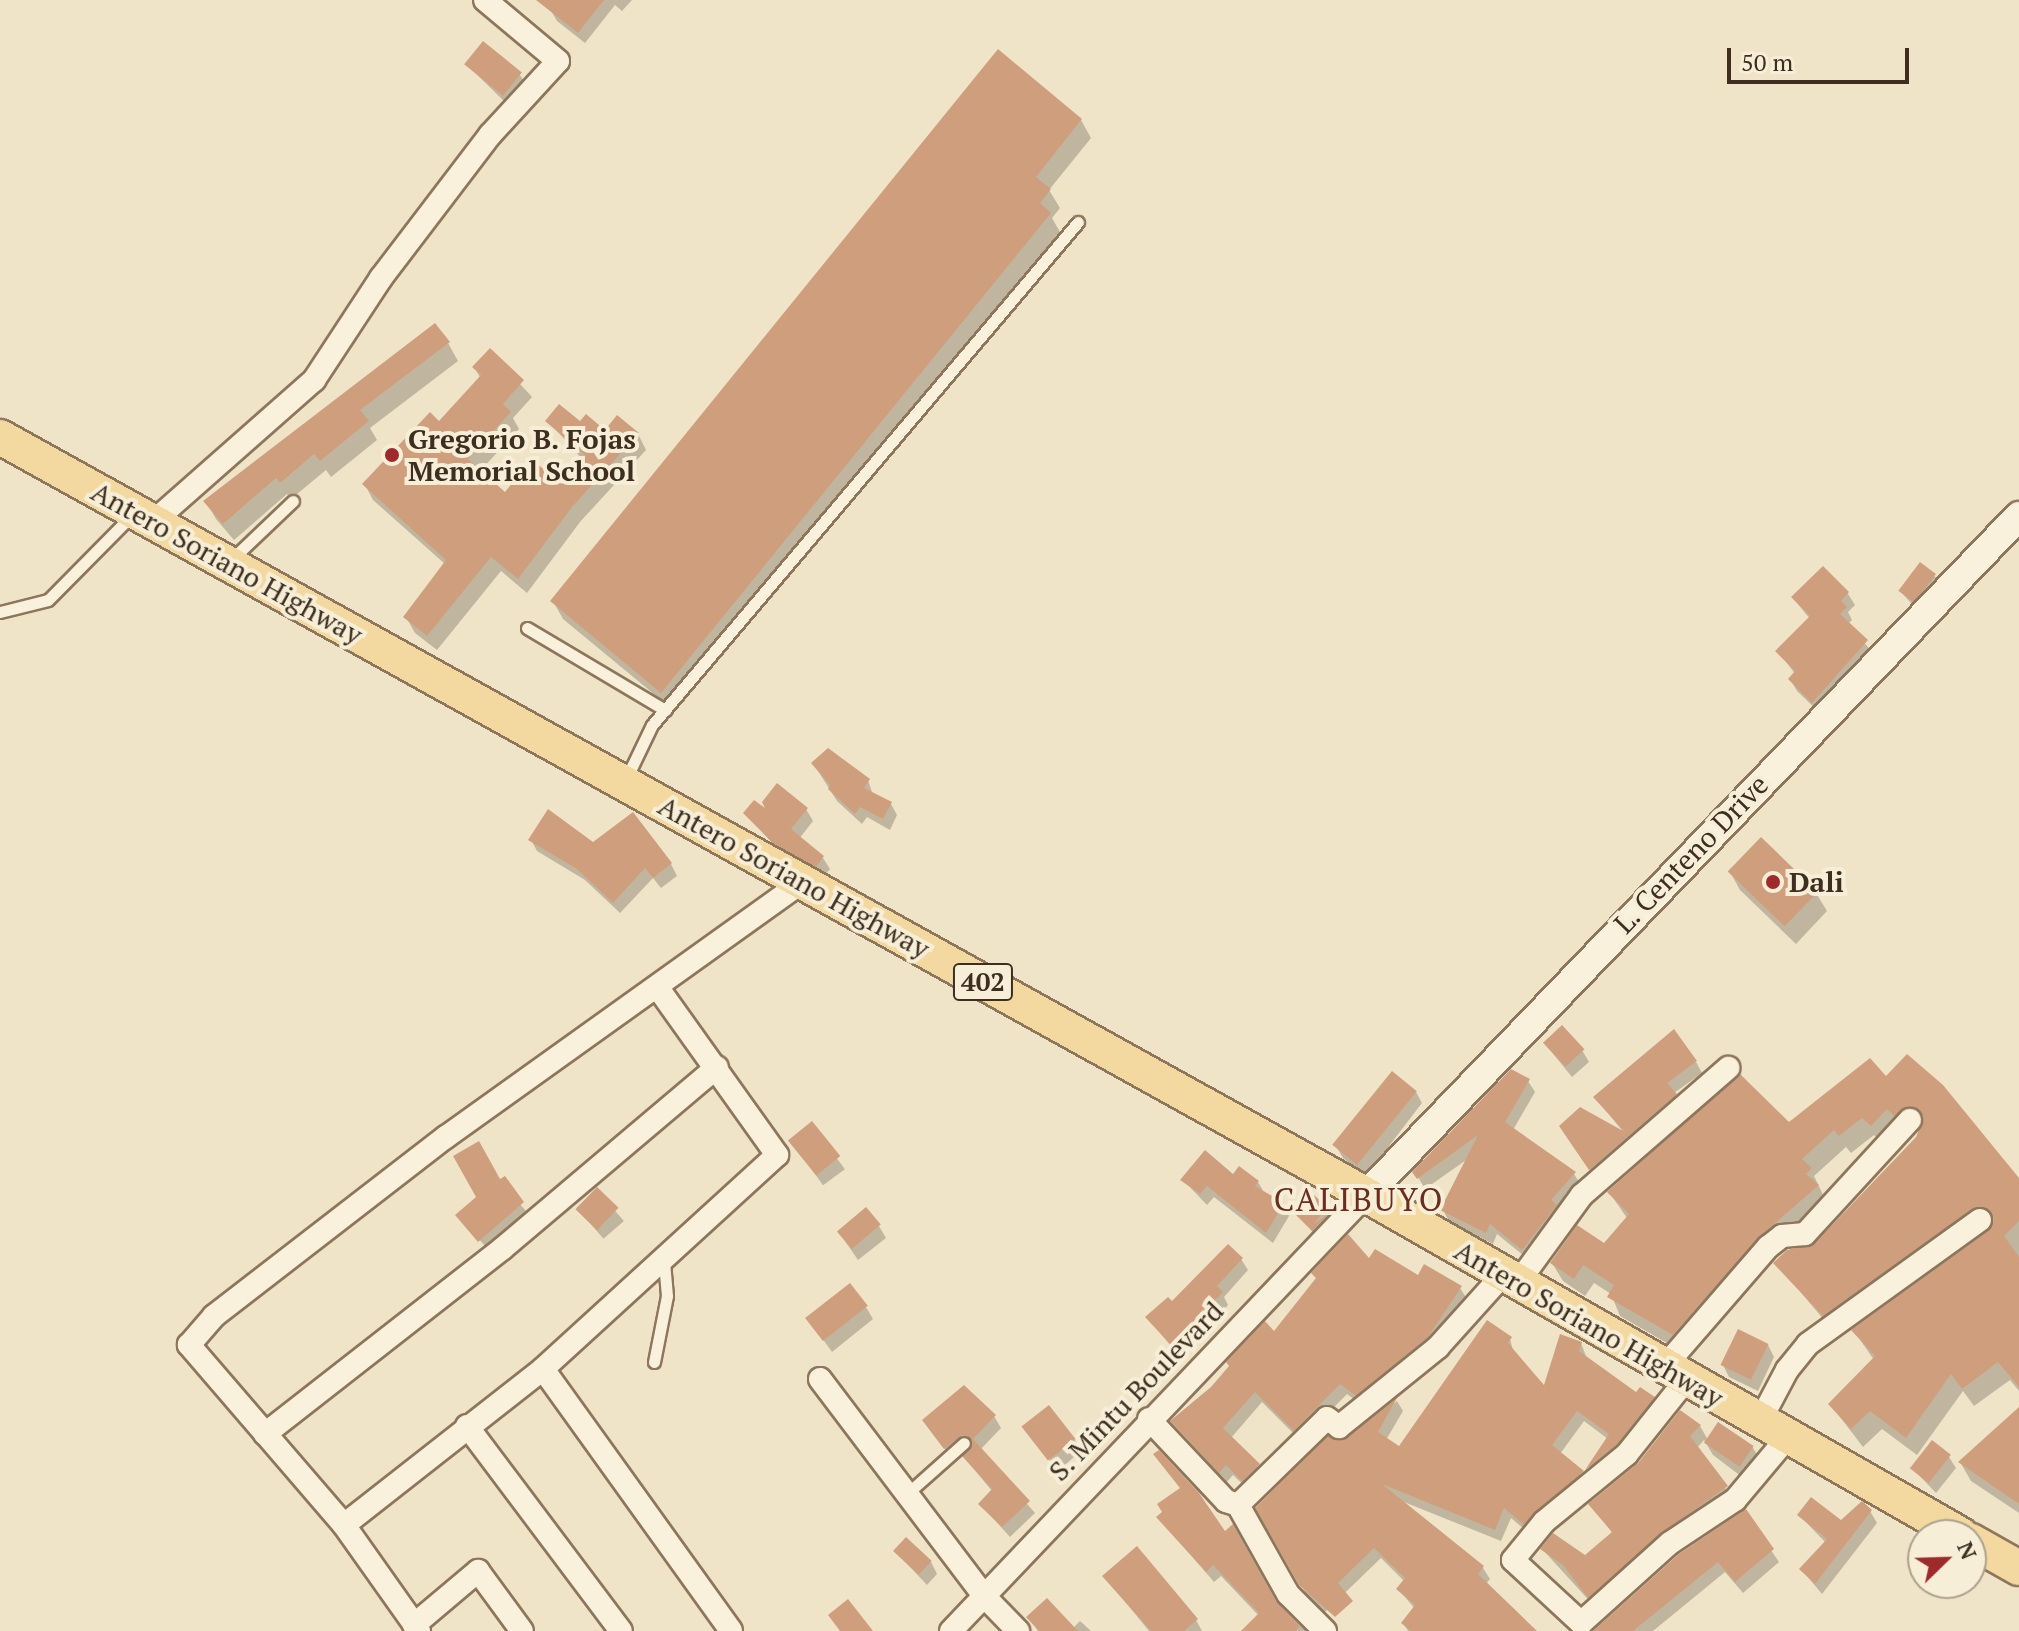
<!DOCTYPE html>
<style>
body{margin:0}
#map{position:relative;width:2019px;height:1631px;overflow:hidden;background:#f0e4c8;font-family:"PT Serif",serif}
div>[style]{position:absolute}
.shadow>*{inset:0;background:#0003;transform-origin:0 0}
.building>*{inset:0;background:#cf9f7d;transform-origin:0 0}
.roads{filter:drop-shadow(2px 0 #8d765c) drop-shadow(-2px 0 #8d765c) drop-shadow(0 2px #8d765c) drop-shadow(0 -2px #8d765c)}
.service>*{height:11px;margin:-5.5px;padding:0 5.5px;transform-origin:5.5px;border-radius:5.5px;background:#faf1dc}
.minor>*{height:22px;margin:-11px;padding:0 11px;transform-origin:11px;border-radius:11px;background:#faf1dc}
.tertiary>*{height:28px;margin:-14px;padding:0 14px;transform-origin:14px;border-radius:14px;background:#faf1dc}
.primary>*{height:34px;margin:-17px;padding:0 17px;transform-origin:17px;border-radius:17px;background:#f3d9a0}
.dots>*{width:22px;height:22px;translate:-50% -50%;box-sizing:border-box;border:4px solid #f7eed8;border-radius:50%}
span{translate:-50% -50%;white-space:nowrap;text-align:center;line-height:1.15;-webkit-text-stroke:8px #f7eed8;paint-order:stroke}
.shield-label span{padding:2px 6px;background:#f7eed8;border:2px solid;border-radius:6px;-webkit-text-stroke-width:0}
.shield-label{font-size:26px;color:#3d2e20;font-weight:700}
.poi-label{font-size:28px;color:#3d2e20;font-weight:700}
.left{translate:0 -50%;text-align:left}
.street-label{font-size:28px;color:#3d2e20}
.quarter-label{font-size:32px;color:#6b2e1e;letter-spacing:2px}
.north{position:absolute;left:1907px;top:1519px;width:80px;height:80px;box-sizing:border-box;background:#f7eed8;border:2px solid #ada18e;border-radius:50%;rotate:67deg;font-size:22px;font-weight:700;line-height:32px;text-align:center;color:#3d2e20}
.north::after{content:'';display:block;margin:auto;width:28px;height:36px;background:#9e2a2b;clip-path:polygon(50% 0,100% 100%,50% 72%,0 100%)}
.scale{position:absolute;left:1727px;top:48px;width:182px;height:36px;box-sizing:border-box;border:4px solid #3d2e20;border-top:0;padding-left:10px;font-size:24px;line-height:28px;white-space:nowrap;color:#3d2e20;-webkit-text-stroke:6px #f7eed8;paint-order:stroke}
</style>
<div id="map">
<div class="shadow">
<div style="clip-path:polygon(558px 0,632px 0,622px 11px,615px 5px,585px 43px,557px 21px,550px 9px)"></div>
<div style="clip-path:polygon(466px 64px,520px 75px,527px 86px,510px 107px)"></div>
<div style="clip-path:polygon(1081px 120px,1091px 138px,1049px 190px,1060px 208px,1052px 218px,1060px 232px,672px 709px,563px 619px,553px 601px)"></div>
<div style="clip-path:polygon(448px 343px,458px 361px,370px 428px,377px 440px,331px 477px,326px 470px,291px 499px,287px 494px,234px 540px,216px 519px,206px 502px)"></div>
<div style="clip-path:polygon(490px 351px,532px 397px,513px 418px,519px 429px,479px 472px,506px 494px,562px 487px,584px 461px,548px 421px,638px 434px,646px 450px,580px 522px,527px 593px,501px 571px,437px 650px,415px 633px,406px 617px,445px 564px,373px 500px,365px 485px,439px 423px,481px 379px,474px 367px)"></div>
<div style="clip-path:polygon(1823px 568px,1848px 594px,1855px 605px,1848px 612px,1852px 620px,1848px 624px,1873px 653px,1820px 713px,1797px 691px,1790px 679px,1795px 674px,1778px 651px,1810px 619px,1793px 598px)"></div>
<div style="clip-path:polygon(1934px 575px,1941px 586px,1920px 613px,1900px 591px)"></div>
<div style="clip-path:polygon(813px 763px,868px 780px,873px 795px,891px 804px,897px 815px,890px 830px,867px 817px,862px 824px,837px 801px)"></div>
<div style="clip-path:polygon(806px 809px,813px 821px,799px 839px,823px 858px,830px 869px,823px 877px,782px 854px,745px 813px)"></div>
<div style="clip-path:polygon(531px 840px,593px 844px,671px 864px,677px 876px,661px 888px,653px 878px,620px 913px,585px 880px,537px 851px)"></div>
<div style="clip-path:polygon(1730px 872px,1816px 893px,1827px 911px,1796px 944px,1740px 890px)"></div>
<div style="clip-path:polygon(1545px 1044px,1582px 1050px,1589px 1062px,1572px 1077px)"></div>
<div style="clip-path:polygon(1696px 1062px,1702px 1073px,1674px 1093px,1682px 1107px,1597px 1180px,1568px 1138px,1624px 1133px,1595px 1097px)"></div>
<div style="clip-path:polygon(1886px 1079px,2019px 1181px,2019px 1391px,2010px 1380px,1974px 1406px,1963px 1391px,1917px 1455px,1882px 1429px,1863px 1447px,1830px 1404px,1874px 1360px,1854px 1331px,1990px 1233px,1991px 1226px,1835px 1333px,1776px 1263px,1816px 1245px,1917px 1138px,1922px 1126px,1883px 1143px,1874px 1135px,1851px 1153px,1846px 1147px,1814px 1176px,1828px 1205px,1768px 1256px,1684px 1353px,1620px 1316px,1611px 1294px,1594px 1283px,1585px 1296px,1563px 1281px,1552px 1263px,1604px 1246px,1627px 1218px,1609px 1192px,1789px 1125px)"></div>
<div style="clip-path:polygon(1528px 1081px,1535px 1092px,1513px 1130px,1574px 1174px,1581px 1185px,1529px 1260px,1497px 1234px,1493px 1244px,1449px 1221px,1443px 1210px,1469px 1158px,1425px 1189px,1415px 1172px)"></div>
<div style="clip-path:polygon(1416px 1092px,1422px 1103px,1366px 1176px,1343px 1158px,1336px 1146px)"></div>
<div style="left:812px;top:1124px;width:56px;height:27px;rotate:54deg"></div>
<div style="clip-path:polygon(1233px 1177px,1258px 1182px,1265px 1194px,1282px 1204px,1289px 1216px,1273px 1243px,1214px 1197px,1207px 1205px,1183px 1180px)"></div>
<div style="left:500px;top:1182px;width:43px;height:54px;rotate:48deg"></div>
<div style="left:597px;top:1190px;width:41px;height:27px;rotate:49deg"></div>
<div style="clip-path:polygon(1326px 1209px,1332px 1220px,1320px 1241px,1298px 1214px)"></div>
<div style="clip-path:polygon(879px 1226px,886px 1238px,858px 1260px,838px 1231px)"></div>
<div style="clip-path:polygon(1241px 1259px,1248px 1270px,1224px 1297px,1228px 1305px,1179px 1356px,1148px 1318px)"></div>
<div style="clip-path:polygon(1370px 1261px,1460px 1288px,1467px 1299px,1434px 1349px,1363px 1406px,1347px 1394px,1301px 1441px,1262px 1402px,1231px 1438px,1265px 1476px,1250px 1491px,1233px 1475px,1226px 1483px,1173px 1422px)"></div>
<div style="clip-path:polygon(866px 1307px,873px 1319px,832px 1352px,809px 1320px)"></div>
<div style="clip-path:polygon(1510px 1339px,1514px 1354px,1545px 1389px,1581px 1343px,1587px 1359px,1637px 1394px,1653px 1398px,1660px 1410px,1593px 1480px,1587px 1470px,1608px 1439px,1584px 1421px,1560px 1454px,1589px 1484px,1531px 1535px,1511px 1518px,1501px 1541px,1399px 1500px,1483px 1568px,1490px 1579px,1486px 1584px,1534px 1631px,1408px 1631px,1403px 1623px,1415px 1609px,1399px 1590px,1405px 1582px,1381px 1558px,1324px 1613px,1308px 1597px,1258px 1508px,1397px 1401px,1403px 1411px,1386px 1440px,1399px 1448px)"></div>
<div style="clip-path:polygon(1768px 1345px,1774px 1357px,1758px 1391px,1729px 1377px,1723px 1365px)"></div>
<div style="clip-path:polygon(2019px 1410px,2019px 1513px,1971px 1481px,1960px 1462px)"></div>
<div style="clip-path:polygon(1680px 1413px,1700px 1426px,1708px 1440px,1719px 1424px,1753px 1448px,1760px 1459px,1746px 1480px,1713px 1455px,1704px 1440px,1697px 1448px,1733px 1499px,1596px 1608px,1542px 1549px,1586px 1558px,1613px 1534px,1591px 1504px,1639px 1464px)"></div>
<div style="clip-path:polygon(994px 1416px,1001px 1428px,980px 1450px,1035px 1513px,1010px 1537px,980px 1504px,992px 1491px,964px 1457px,974px 1447px,952px 1459px,924px 1421px)"></div>
<div style="clip-path:polygon(1025px 1428px,1075px 1440px,1081px 1451px,1058px 1471px)"></div>
<div style="clip-path:polygon(1156px 1455px,1276px 1605px,1306px 1631px,1243px 1631px,1259px 1616px,1221px 1576px,1214px 1582px,1159px 1518px,1181px 1489px)"></div>
<div style="clip-path:polygon(1949px 1457px,1956px 1468px,1936px 1493px,1912px 1468px)"></div>
<div style="clip-path:polygon(1870px 1511px,1877px 1523px,1822px 1594px,1801px 1569px,1826px 1543px,1799px 1515px,1841px 1523px)"></div>
<div style="clip-path:polygon(1745px 1512px,1779px 1562px,1743px 1593px,1725px 1572px,1653px 1631px,1601px 1631px)"></div>
<div style="clip-path:polygon(896px 1552px,931px 1562px,937px 1574px,927px 1585px)"></div>
<div style="clip-path:polygon(1104px 1576px,1196px 1620px,1202px 1631px,1149px 1631px)"></div>
<div style="clip-path:polygon(1029px 1617px,1073px 1628px,1080px 1621px,1091px 1631px,1038px 1631px)"></div>
</div>
<div class="building">
<div style="clip-path:polygon(536px 0,604px 0,578px 33px)"></div>
<div style="left:483px;top:41px;width:50px;height:30px;rotate:39deg"></div>
<div style="clip-path:polygon(998px 49px,1082px 119px,1036px 177px,1051px 189px,1040px 203px,1051px 213px,661px 693px,550px 601px)"></div>
<div style="clip-path:polygon(435px 323px,450px 342px,360px 410px,369px 421px,320px 461px,314px 454px,280px 483px,276px 478px,223px 524px,203px 501px)"></div>
<div style="clip-path:polygon(490px 348px,524px 380px,503px 404px,511px 412px,468px 459px,505px 492px,531px 459px,562px 484px,586px 456px,545px 421px,559px 404px,580px 421px,586px 414px,605px 430px,617px 415px,639px 433px,572px 507px,518px 579px,491px 557px,427px 636px,403px 617px,446px 560px,362px 484px,430px 412px,439px 421px,481px 375px,472px 367px)"></div>
<div style="left:1920px;top:562px;width:20px;height:36px;rotate:37deg"></div>
<div style="clip-path:polygon(1823px 566px,1849px 592px,1841px 601px,1847px 607px,1840px 614px,1868px 640px,1812px 703px,1788px 679px,1795px 671px,1775px 651px,1810px 616px,1791px 597px)"></div>
<div style="clip-path:polygon(828px 748px,870px 779px,864px 788px,892px 802px,883px 819px,860px 807px,855px 814px,828px 789px,830px 785px,811px 763px)"></div>
<div style="clip-path:polygon(777px 783px,808px 808px,791px 829px,824px 856px,816px 867px,773px 843px,743px 813px,754px 800px,765px 808px,762px 802px)"></div>
<div style="clip-path:polygon(548px 809px,593px 842px,633px 812px,672px 863px,653px 878px,645px 868px,613px 903px,577px 869px,528px 840px)"></div>
<div style="left:1761px;top:837px;width:79px;height:48px;rotate:44deg"></div>
<div style="left:1562px;top:1025px;width:33px;height:26px;rotate:47deg"></div>
<div style="clip-path:polygon(1674px 1029px,1697px 1061px,1667px 1083px,1677px 1094px,1589px 1170px,1559px 1126px,1580px 1107px,1625px 1132px,1593px 1097px)"></div>
<div style="clip-path:polygon(1907px 1054px,1943px 1085px,2019px 1178px,2019px 1221px,2004px 1236px,2019px 1257px,2019px 1387px,1998px 1362px,1962px 1389px,1951px 1374px,1906px 1438px,1870px 1411px,1851px 1429px,1828px 1404px,1875px 1356px,1851px 1330px,1988px 1231px,1994px 1219px,1986px 1208px,1972px 1209px,1823px 1316px,1773px 1263px,1787px 1250px,1815px 1243px,1916px 1137px,1924px 1117px,1914px 1107px,1894px 1116px,1887px 1109px,1871px 1126px,1862px 1118px,1839px 1136px,1834px 1130px,1802px 1159px,1812px 1168px,1806px 1174px,1819px 1185px,1758px 1238px,1673px 1335px,1607px 1297px,1614px 1285px,1583px 1265px,1574px 1279px,1550px 1263px,1577px 1225px,1604px 1243px,1629px 1214px,1607px 1192px,1740px 1074px,1789px 1122px,1870px 1058px,1886px 1076px)"></div>
<div style="clip-path:polygon(1511px 1069px,1530px 1079px,1505px 1122px,1576px 1172px,1551px 1200px,1557px 1205px,1522px 1250px,1490px 1224px,1486px 1233px,1440px 1210px,1478px 1135px,1417px 1179px,1412px 1172px)"></div>
<div style="left:1392px;top:1071px;width:32px;height:95px;rotate:39deg"></div>
<div style="left:812px;top:1121px;width:45px;height:31px;rotate:51deg"></div>
<div style="clip-path:polygon(479px 1141px,500px 1179px,505px 1176px,524px 1202px,478px 1242px,455px 1215px,476px 1197px,453px 1156px)"></div>
<div style="clip-path:polygon(1205px 1150px,1233px 1174px,1239px 1166px,1259px 1181px,1255px 1186px,1284px 1203px,1266px 1233px,1207px 1186px,1200px 1194px,1180px 1180px)"></div>
<div style="left:597px;top:1187px;width:30px;height:31px;rotate:44deg"></div>
<div style="clip-path:polygon(1314px 1195px,1327px 1207px,1314px 1224px,1329px 1213px,1312px 1231px,1295px 1214px)"></div>
<div style="left:866px;top:1207px;width:23px;height:38px;rotate:50deg"></div>
<div style="clip-path:polygon(1348px 1234px,1369px 1258px,1375px 1249px,1418px 1275px,1424px 1264px,1462px 1286px,1428px 1337px,1356px 1396px,1340px 1384px,1294px 1431px,1255px 1392px,1223px 1428px,1260px 1464px,1242px 1481px,1226px 1465px,1219px 1473px,1170px 1421px,1211px 1387px,1229px 1366px,1226px 1362px,1265px 1321px,1274px 1331px,1316px 1278px,1311px 1273px)"></div>
<div style="clip-path:polygon(1228px 1244px,1243px 1258px,1217px 1286px,1223px 1292px,1171px 1345px,1145px 1317px,1168px 1297px,1172px 1301px)"></div>
<div style="left:850px;top:1283px;width:29px;height:57px;rotate:52deg"></div>
<div style="clip-path:polygon(1487px 1320px,1512px 1337px,1508px 1343px,1544px 1385px,1560px 1334px,1582px 1342px,1579px 1351px,1636px 1392px,1640px 1387px,1655px 1397px,1617px 1444px,1585px 1470px,1609px 1434px,1577px 1411px,1552px 1445px,1584px 1471px,1524px 1525px,1504px 1508px,1495px 1530px,1382px 1484px,1484px 1566px,1478px 1574px,1537px 1631px,1411px 1631px,1401px 1623px,1415px 1605px,1396px 1589px,1405px 1578px,1374px 1548px,1338px 1583px,1353px 1601px,1335px 1617px,1299px 1585px,1255px 1508px,1328px 1436px,1347px 1438px,1397px 1398px,1378px 1432px,1399px 1446px)"></div>
<div style="left:1738px;top:1329px;width:34px;height:40px;rotate:26deg"></div>
<div style="clip-path:polygon(964px 1385px,996px 1415px,973px 1439px,1030px 1501px,1002px 1527px,978px 1504px,992px 1489px,962px 1456px,972px 1446px,971px 1438px,962px 1435px,944px 1449px,922px 1420px)"></div>
<div style="left:1049px;top:1405px;width:43px;height:35px;rotate:52deg"></div>
<div style="clip-path:polygon(2019px 1407px,2019px 1504px,1958px 1462px)"></div>
<div style="clip-path:polygon(1680px 1410px,1701px 1425px,1690px 1436px,1728px 1486px,1661px 1533px,1588px 1598px,1563px 1565px,1540px 1549px,1553px 1533px,1585px 1555px,1612px 1532px,1588px 1504px,1638px 1463px)"></div>
<div style="left:1718px;top:1422px;width:43px;height:25px;rotate:34deg"></div>
<div style="left:1932px;top:1440px;width:24px;height:36px;rotate:38deg"></div>
<div style="clip-path:polygon(1159px 1450px,1199px 1493px,1225px 1531px,1233px 1524px,1276px 1601px,1300px 1626px,1295px 1631px,1241px 1631px,1259px 1613px,1213px 1565px,1206px 1572px,1156px 1517px,1162px 1512px,1157px 1504px,1180px 1488px,1153px 1454px)"></div>
<div style="clip-path:polygon(1811px 1497px,1841px 1520px,1862px 1501px,1872px 1510px,1815px 1584px,1799px 1569px,1827px 1539px,1797px 1515px)"></div>
<div style="clip-path:polygon(1746px 1509px,1774px 1549px,1735px 1582px,1718px 1562px,1633px 1631px,1593px 1631px,1679px 1554px)"></div>
<div style="left:906px;top:1537px;width:35px;height:19px;rotate:43deg"></div>
<div style="clip-path:polygon(1137px 1546px,1198px 1619px,1184px 1631px,1151px 1631px,1102px 1576px)"></div>
<div style="clip-path:polygon(1047px 1598px,1078px 1631px,1039px 1631px,1026px 1617px)"></div>
<div style="clip-path:polygon(848px 1599px,873px 1631px,840px 1631px,828px 1615px)"></div>
</div>
<div class="roads">
<div class="service">
<div style="left:232px;top:559px;width:84px;rotate:-43.6deg"></div>
<div style="left:0;top:612px;width:49px;rotate:-14deg"></div>
<div style="left:48px;top:600px;width:120px;rotate:-45.3deg"></div>
<div style="left:527px;top:628px;width:161px;rotate:30.7deg"></div>
<div style="left:626px;top:779px;width:60px;rotate:-64.3deg"></div>
<div style="left:652px;top:725px;width:659px;rotate:-49.74deg"></div>
<div style="left:654px;top:1362px;width:67px;rotate:-78.9deg"></div>
<div style="left:667px;top:1296px;width:37px;rotate:-95deg"></div>
<div style="left:910px;top:1491px;width:72px;rotate:-41.6deg"></div>
</div>
<div class="minor">
<div style="left:153px;top:522px;width:215px;rotate:-41.4deg"></div>
<div style="left:314px;top:380px;width:122px;rotate:-56.7deg"></div>
<div style="left:381px;top:278px;width:180px;rotate:-52.7deg"></div>
<div style="left:490px;top:135px;width:100px;rotate:-47.4deg"></div>
<div style="left:558px;top:61px;width:95px;rotate:-140.1deg"></div>
<div style="left:658px;top:988px;width:205px;rotate:54.5deg"></div>
<div style="left:777px;top:1155px;width:317px;rotate:137.6deg"></div>
<div style="left:543px;top:1369px;width:322px;rotate:54.3deg"></div>
<div style="left:1517px;top:1284px;width:110px;rotate:-53.9deg"></div>
<div style="left:1582px;top:1195px;width:194px;rotate:-41deg"></div>
<div style="left:1664px;top:1367px;width:159px;rotate:-49.1deg"></div>
<div style="left:1768px;top:1247px;width:18px;rotate:-38deg"></div>
<div style="left:1782px;top:1236px;width:23px;rotate:-5deg"></div>
<div style="left:1805px;top:1234px;width:155px;rotate:-47.4deg"></div>
<div style="left:820px;top:1379px;width:272px;rotate:52.9deg"></div>
<div style="left:984px;top:1596px;width:49px;rotate:45.8deg"></div>
<div style="left:1686px;top:1380px;width:95px;rotate:128.6deg"></div>
<div style="left:1627px;top:1454px;width:107px;rotate:140.7deg"></div>
<div style="left:1544px;top:1522px;width:49px;rotate:129.2deg"></div>
<div style="left:1513px;top:1560px;width:93px;rotate:42.8deg"></div>
<div style="left:1581px;top:1623px;width:120px;rotate:-42deg"></div>
<div style="left:1670px;top:1543px;width:78px;rotate:-33.5deg"></div>
<div style="left:1735px;top:1500px;width:81px;rotate:-50deg"></div>
<div style="left:1149px;top:1419px;width:112px;rotate:46.8deg"></div>
<div style="left:1226px;top:1501px;width:13px;rotate:18deg"></div>
<div style="left:1760px;top:1421px;width:58px;rotate:-62.1deg"></div>
<div style="left:1787px;top:1370px;width:33px;rotate:-51deg"></div>
<div style="left:1808px;top:1344px;width:212px;rotate:-35.8deg"></div>
<div style="left:467px;top:1426px;width:256px;rotate:53.1deg"></div>
<div style="left:265px;top:1434px;width:302px;rotate:-38deg"></div>
<div style="left:503px;top:1248px;width:280px;rotate:-40.2deg"></div>
<div style="left:344px;top:1525px;width:253px;rotate:-38.1deg"></div>
<div style="left:414px;top:1625px;width:84px;rotate:-40.2deg"></div>
<div style="left:478px;top:1571px;width:74px;rotate:53.7deg"></div>
<div style="left:419px;top:1631px;width:130px;rotate:-125.3deg"></div>
<div style="left:344px;top:1525px;width:238px;rotate:-130.7deg"></div>
<div style="left:189px;top:1345px;width:38px;rotate:-49deg"></div>
<div style="left:214px;top:1316px;width:293px;rotate:-37.7deg"></div>
<div style="left:446px;top:1137px;width:438px;rotate:-35.6deg"></div>
<div style="left:951px;top:1631px;width:602px;rotate:-46.41deg"></div>
<div style="left:1325px;top:1631px;width:52px;rotate:-135deg"></div>
<div style="left:1288px;top:1594px;width:102px;rotate:-119.3deg"></div>
<div style="left:1238px;top:1505px;width:124px;rotate:-44.3deg"></div>
<div style="left:1327px;top:1418px;width:15px;rotate:37deg"></div>
<div style="left:1339px;top:1427px;width:127px;rotate:-38.9deg"></div>
<div style="left:1438px;top:1347px;width:96px;rotate:-48deg"></div>
</div>
<div class="tertiary">
<div style="left:1366px;top:1195px;width:942px;rotate:-46.12deg"></div>
</div>
<div class="primary">
<div style="left:0;top:437px;width:1532px;rotate:29.01deg"></div>
<div style="left:1340px;top:1180px;width:715px;rotate:29.75deg"></div>
<div style="left:1971px;top:1541px;width:55px;rotate:29.4deg"></div>
</div>
</div>
<div class="dots">
<div style="left:392px;top:455px;background:#9e2a2b"></div>
<div style="left:1773px;top:882px;background:#9e2a2b"></div>
</div>
<div class="shield-label">
<span style="left:983px;top:982px">402</span>
</div>
<div class="poi-label">
<span class="left" style="left:408px;top:455px">Gregorio B. Fojas<br>Memorial School</span>
<span class="left" style="left:1789px;top:882px">Dali</span>
</div>
<div class="street-label">
<span style="left:227px;top:563px;rotate:29deg">Antero Soriano Highway</span>
<span style="left:1691px;top:854px;rotate:-46deg">L. Centeno Drive</span>
<span style="left:794px;top:877px;rotate:29deg">Antero Soriano Highway</span>
<span style="left:1589px;top:1324px;rotate:30deg">Antero Soriano Highway</span>
<span style="left:1136px;top:1391px;rotate:-46deg">S. Mintu Boulevard</span>
</div>
<div class="quarter-label">
<span style="left:1359px;top:1199px">CALIBUYO</span>
</div>
<div class="north">N</div>
<div class="scale">50 m</div>
</div>
